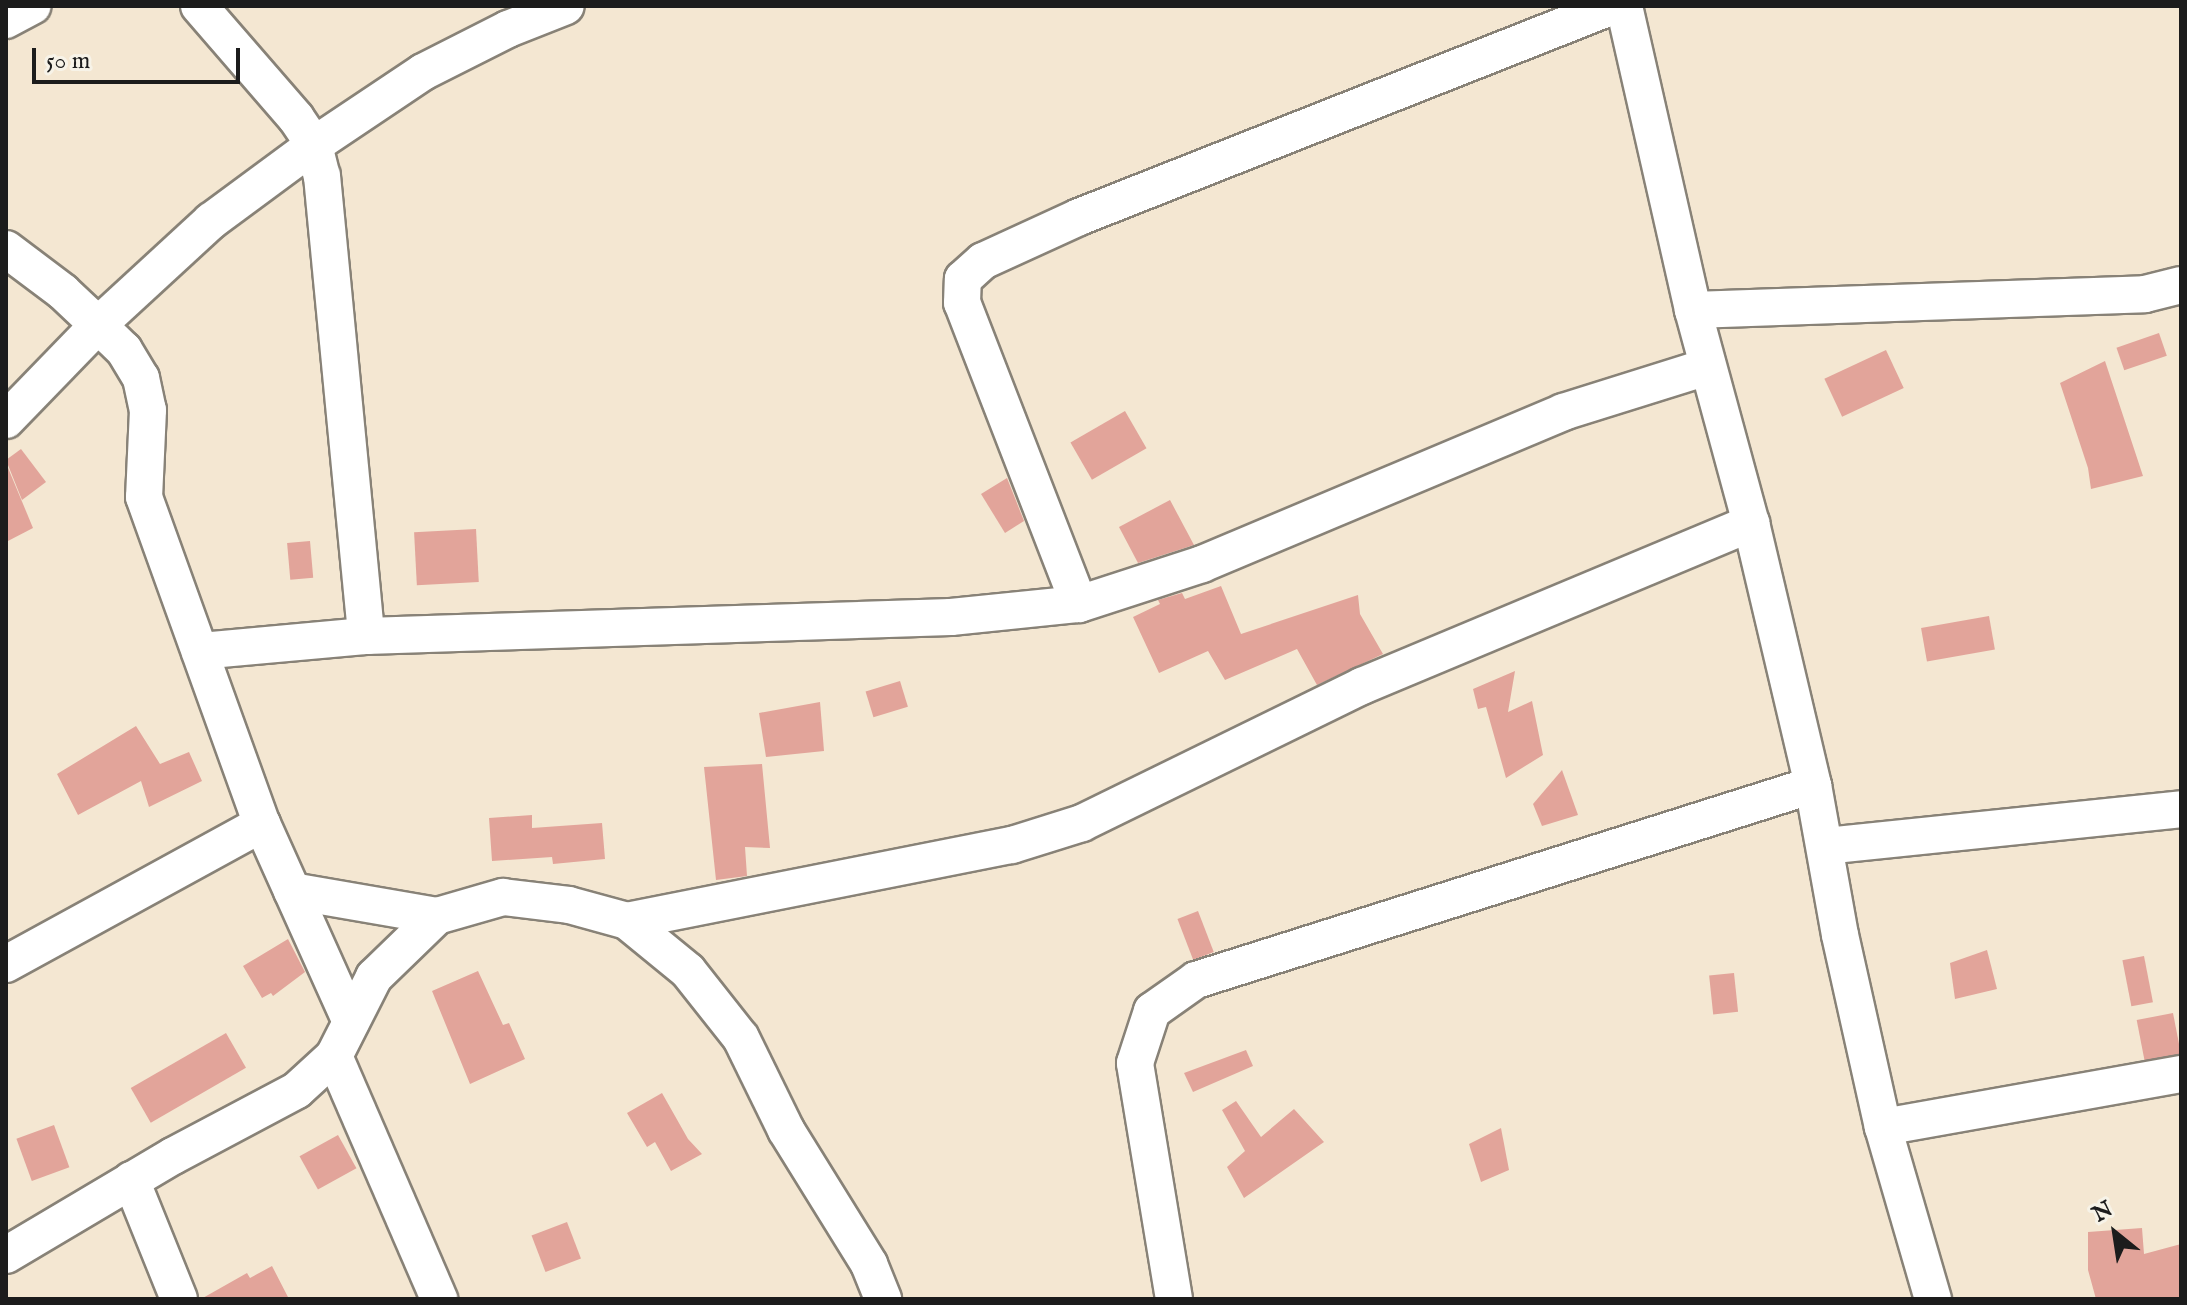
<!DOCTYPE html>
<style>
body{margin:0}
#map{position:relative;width:2187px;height:1305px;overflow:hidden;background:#f4e7d2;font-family:"IM FELL English",serif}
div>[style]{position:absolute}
.building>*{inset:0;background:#e2a49a;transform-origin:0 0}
.roads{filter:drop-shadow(2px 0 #888277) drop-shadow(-2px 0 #888277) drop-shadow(0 2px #888277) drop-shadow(0 -2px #888277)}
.minor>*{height:36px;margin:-18px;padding:0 18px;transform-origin:18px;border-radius:18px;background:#fff}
span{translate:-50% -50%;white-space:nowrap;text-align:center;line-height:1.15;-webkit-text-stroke:7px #f7f3e8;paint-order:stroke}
.frame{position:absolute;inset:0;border:8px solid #1c1c1c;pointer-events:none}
.north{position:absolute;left:2075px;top:1193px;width:80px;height:80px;-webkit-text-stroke:6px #f7f3e8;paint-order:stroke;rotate:330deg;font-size:22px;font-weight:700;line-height:32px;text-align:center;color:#1c1c1c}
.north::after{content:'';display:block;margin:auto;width:28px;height:36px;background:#1c1c1c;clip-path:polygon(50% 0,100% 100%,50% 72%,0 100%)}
.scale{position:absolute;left:32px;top:48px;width:208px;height:36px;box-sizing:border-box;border:4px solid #1c1c1c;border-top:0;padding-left:10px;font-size:24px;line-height:28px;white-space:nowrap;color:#1c1c1c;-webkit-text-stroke:6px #f7f3e8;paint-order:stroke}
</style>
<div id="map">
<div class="building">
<div style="left:2159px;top:333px;width:24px;height:45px;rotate:71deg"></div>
<div style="left:1886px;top:350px;width:42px;height:68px;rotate:65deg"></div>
<div style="clip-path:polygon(2105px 361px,2143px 476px,2091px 489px,2088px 468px,2060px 383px)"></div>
<div style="left:1125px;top:411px;width:43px;height:63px;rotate:60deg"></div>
<div style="clip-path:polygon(21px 449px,46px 482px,22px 500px,6px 460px)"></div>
<div style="clip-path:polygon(6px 463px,33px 528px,6px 542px)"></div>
<div style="clip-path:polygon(1007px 478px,1024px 521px,1005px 533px,981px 494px)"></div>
<div style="clip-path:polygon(1170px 500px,1194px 545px,1138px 563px,1119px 527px)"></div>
<div style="left:476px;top:529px;width:53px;height:62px;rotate:87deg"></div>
<div style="left:310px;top:541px;width:37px;height:23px;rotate:85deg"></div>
<div style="clip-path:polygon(1221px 586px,1241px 634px,1358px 595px,1360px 614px,1383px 654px,1317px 685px,1297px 649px,1225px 680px,1208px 651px,1159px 673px,1133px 617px,1160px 604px,1158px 600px,1182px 593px,1185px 599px)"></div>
<div style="left:1989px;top:616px;width:34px;height:69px;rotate:80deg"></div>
<div style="clip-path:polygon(1515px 671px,1508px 712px,1532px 701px,1543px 755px,1506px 778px,1486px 707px,1478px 709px,1473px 689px)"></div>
<div style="left:900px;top:681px;width:27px;height:36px;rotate:73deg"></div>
<div style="clip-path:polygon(820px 702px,824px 751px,766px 757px,759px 713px)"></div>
<div style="clip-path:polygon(136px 726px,160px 764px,189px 752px,202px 781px,149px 807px,141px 781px,78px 815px,57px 774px)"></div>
<div style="clip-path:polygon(762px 764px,770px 848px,745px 847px,747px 876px,716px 880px,704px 767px)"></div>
<div style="clip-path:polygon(1562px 770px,1578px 815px,1542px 826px,1533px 804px)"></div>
<div style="clip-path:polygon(532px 815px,532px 828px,602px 823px,605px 859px,553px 864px,552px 857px,492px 861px,489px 818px)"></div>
<div style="left:1198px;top:911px;width:44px;height:22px;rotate:69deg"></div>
<div style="clip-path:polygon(288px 939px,305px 972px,273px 996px,271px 993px,262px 998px,243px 966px)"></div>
<div style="clip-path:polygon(1987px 950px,1997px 989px,1955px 999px,1950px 963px)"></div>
<div style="left:2144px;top:956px;width:47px;height:22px;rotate:79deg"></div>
<div style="clip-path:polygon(478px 971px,503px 1025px,509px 1023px,525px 1059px,470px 1084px,432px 991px)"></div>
<div style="left:1734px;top:973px;width:39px;height:25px;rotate:84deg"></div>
<div style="left:2173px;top:1013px;width:42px;height:37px;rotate:79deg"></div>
<div style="left:226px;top:1033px;width:40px;height:110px;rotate:60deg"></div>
<div style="clip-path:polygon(1246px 1050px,1253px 1066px,1193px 1092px,1184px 1073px)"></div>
<div style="clip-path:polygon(662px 1093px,688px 1139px,702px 1154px,671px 1171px,655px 1142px,647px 1147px,627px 1113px)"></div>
<div style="clip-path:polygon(1236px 1101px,1261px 1137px,1294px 1109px,1324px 1142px,1244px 1198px,1227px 1167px,1245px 1151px,1222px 1110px)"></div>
<div style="left:54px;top:1125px;width:45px;height:40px;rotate:70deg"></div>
<div style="clip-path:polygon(1501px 1128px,1509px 1170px,1481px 1182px,1469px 1144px)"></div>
<div style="left:338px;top:1135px;width:38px;height:44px;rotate:61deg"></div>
<div style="left:567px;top:1222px;width:39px;height:38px;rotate:69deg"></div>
<div style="clip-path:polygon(2142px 1228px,2144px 1254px,2181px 1244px,2181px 1299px,2096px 1299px,2088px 1270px,2088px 1232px)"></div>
<div style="clip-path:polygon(272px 1266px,289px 1299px,201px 1299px,247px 1273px,250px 1278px)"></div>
</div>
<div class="roads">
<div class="minor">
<div style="left:199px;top:6px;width:148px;rotate:49.1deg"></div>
<div style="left:296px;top:118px;width:32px;rotate:56deg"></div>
<div style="left:314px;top:145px;width:32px;rotate:76deg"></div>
<div style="left:322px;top:176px;width:462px;rotate:84.5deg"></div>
<div style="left:366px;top:636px;width:585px;rotate:-1.86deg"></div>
<div style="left:951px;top:617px;width:129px;rotate:-5.8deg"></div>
<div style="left:1079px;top:604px;width:129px;rotate:-18deg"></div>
<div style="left:1202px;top:564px;width:392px;rotate:-22.8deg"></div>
<div style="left:1563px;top:412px;width:151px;rotate:-17.4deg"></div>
<div style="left:1624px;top:6px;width:312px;rotate:77.2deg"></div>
<div style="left:1693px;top:310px;width:221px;rotate:74.8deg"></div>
<div style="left:1751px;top:523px;width:269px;rotate:76.7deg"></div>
<div style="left:1813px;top:785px;width:152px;rotate:79.8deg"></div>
<div style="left:1840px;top:935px;width:197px;rotate:77.4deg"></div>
<div style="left:1883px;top:1127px;width:179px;rotate:73.8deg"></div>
<div style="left:6px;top:20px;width:30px;rotate:-28deg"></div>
<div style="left:6px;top:249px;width:71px;rotate:37deg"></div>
<div style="left:63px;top:292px;width:48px;rotate:43.3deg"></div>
<div style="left:98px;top:325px;width:36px;rotate:44deg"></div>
<div style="left:124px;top:350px;width:33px;rotate:59deg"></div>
<div style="left:141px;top:378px;width:33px;rotate:78deg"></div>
<div style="left:148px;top:410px;width:87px;rotate:92.6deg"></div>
<div style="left:144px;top:497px;width:348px;rotate:70.2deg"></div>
<div style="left:262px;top:824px;width:217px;rotate:65.8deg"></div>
<div style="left:1693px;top:310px;width:452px;rotate:-2deg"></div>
<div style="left:2145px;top:294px;width:37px;rotate:-14deg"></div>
<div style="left:6px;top:420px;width:132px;rotate:-45.9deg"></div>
<div style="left:98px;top:325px;width:154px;rotate:-42.6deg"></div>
<div style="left:211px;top:221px;width:128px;rotate:-36.4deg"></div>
<div style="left:314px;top:145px;width:131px;rotate:-33.8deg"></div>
<div style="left:423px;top:72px;width:95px;rotate:-26.8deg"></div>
<div style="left:508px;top:29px;width:62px;rotate:-21.6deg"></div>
<div style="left:1079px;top:604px;width:323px;rotate:-111.2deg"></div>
<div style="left:962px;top:303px;width:24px;rotate:-88deg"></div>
<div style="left:963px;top:279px;width:27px;rotate:-42deg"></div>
<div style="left:983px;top:261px;width:106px;rotate:-24.6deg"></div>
<div style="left:1079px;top:217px;width:574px;rotate:-21.56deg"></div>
<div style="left:200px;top:651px;width:167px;rotate:-5.2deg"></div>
<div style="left:1825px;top:846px;width:358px;rotate:-5.9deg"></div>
<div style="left:292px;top:891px;width:147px;rotate:9.8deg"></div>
<div style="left:627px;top:921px;width:392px;rotate:-11.2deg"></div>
<div style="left:1012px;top:845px;width:73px;rotate:-17.4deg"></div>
<div style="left:1082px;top:823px;width:312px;rotate:-26.1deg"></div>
<div style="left:1362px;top:686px;width:422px;rotate:-22.7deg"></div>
<div style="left:6px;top:964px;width:292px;rotate:-28.7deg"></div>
<div style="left:334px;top:1056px;width:265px;rotate:66.6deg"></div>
<div style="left:1883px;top:1127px;width:303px;rotate:-10.1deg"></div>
<div style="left:131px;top:1180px;width:128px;rotate:68deg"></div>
<div style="left:6px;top:1255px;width:194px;rotate:-30.7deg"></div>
<div style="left:173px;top:1156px;width:140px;rotate:-28deg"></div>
<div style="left:297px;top:1090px;width:50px;rotate:-42.6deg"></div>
<div style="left:334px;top:1056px;width:89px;rotate:-63.1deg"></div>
<div style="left:374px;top:977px;width:88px;rotate:-44.1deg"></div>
<div style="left:437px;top:916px;width:69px;rotate:-16.1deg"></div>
<div style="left:503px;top:897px;width:66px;rotate:6.9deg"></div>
<div style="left:569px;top:905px;width:60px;rotate:15.4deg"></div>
<div style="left:627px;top:921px;width:79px;rotate:39.3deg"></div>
<div style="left:688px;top:971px;width:85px;rotate:51.7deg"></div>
<div style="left:741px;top:1038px;width:102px;rotate:63.9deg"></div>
<div style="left:786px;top:1130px;width:158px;rotate:58.2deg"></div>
<div style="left:869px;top:1264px;width:38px;rotate:68deg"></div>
<div style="left:1174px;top:1299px;width:239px;rotate:-99.4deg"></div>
<div style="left:1135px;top:1063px;width:55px;rotate:-71.9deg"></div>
<div style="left:1152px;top:1011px;width:54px;rotate:-35.2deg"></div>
<div style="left:1196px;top:980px;width:647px;rotate:-17.54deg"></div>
</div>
</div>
<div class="frame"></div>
<div class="north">N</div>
<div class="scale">50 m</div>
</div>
